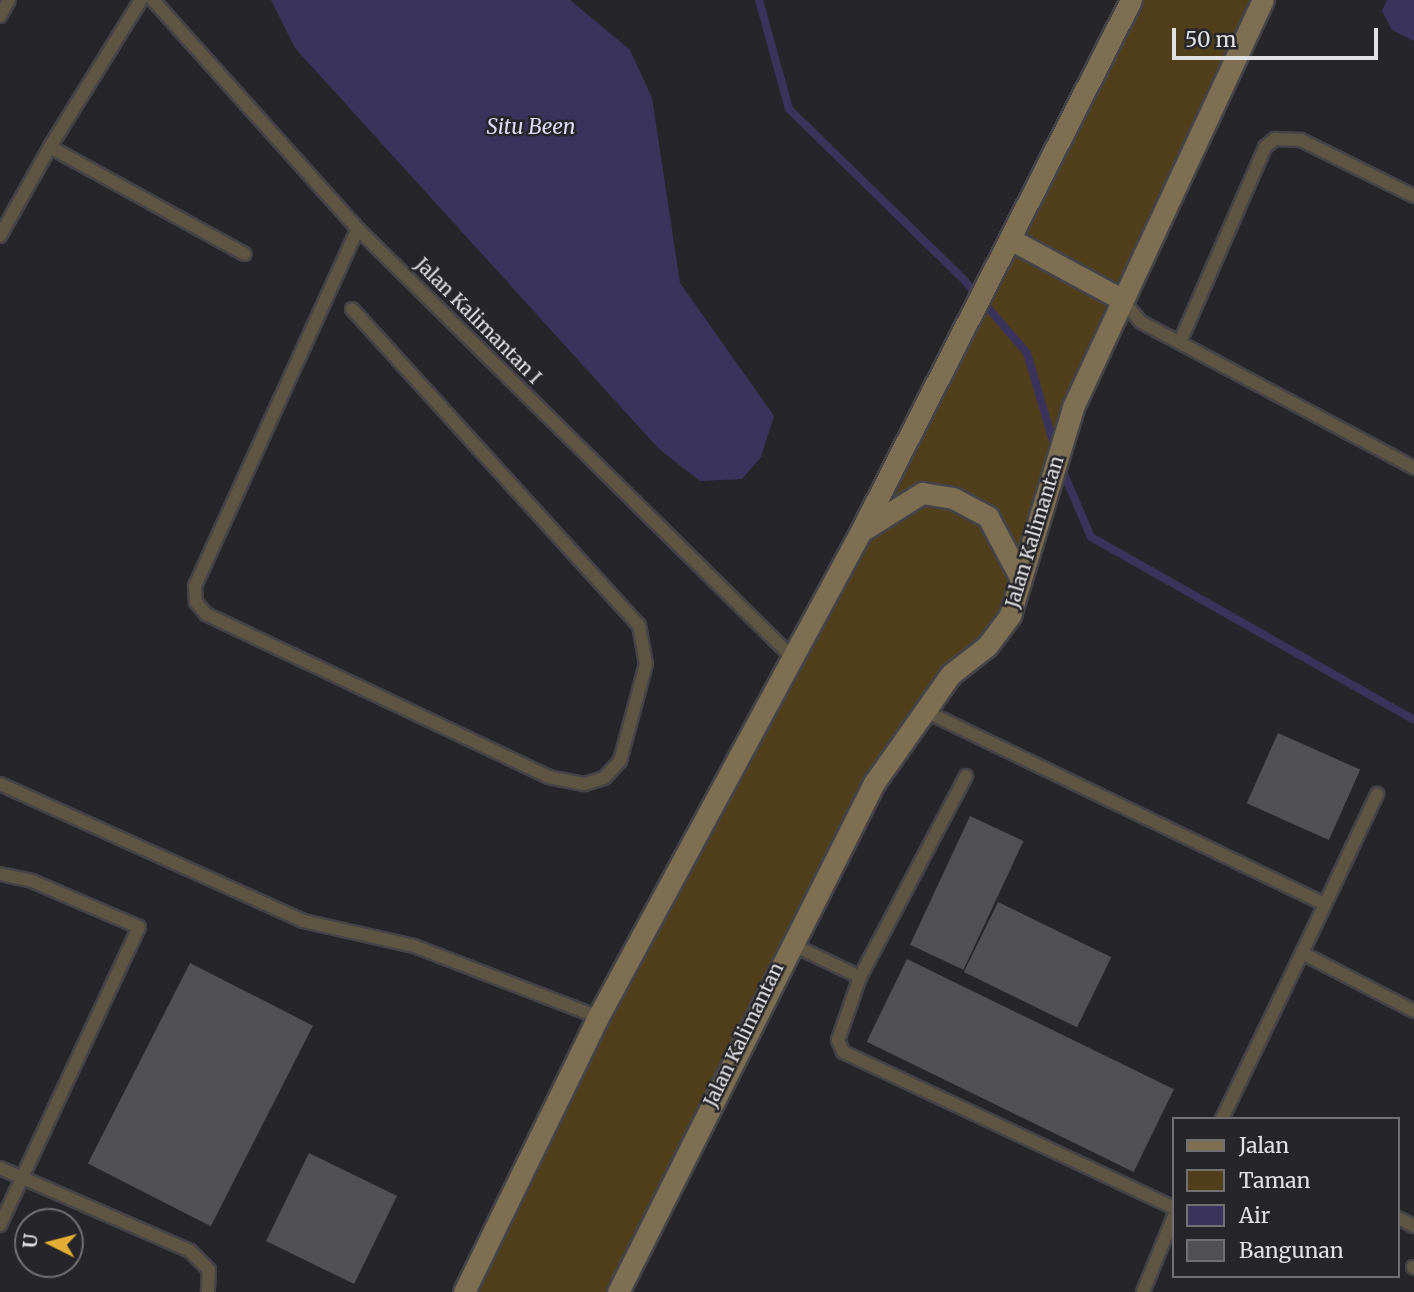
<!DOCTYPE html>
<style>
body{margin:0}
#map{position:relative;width:1414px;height:1292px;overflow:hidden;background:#26262a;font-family:Merriweather,serif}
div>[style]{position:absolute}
.green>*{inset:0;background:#513f1b}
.water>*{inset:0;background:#3a345c}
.stream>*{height:8px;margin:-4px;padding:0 4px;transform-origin:4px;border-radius:4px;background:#3a345c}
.building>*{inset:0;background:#515055;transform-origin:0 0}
.roads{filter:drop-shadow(2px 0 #444448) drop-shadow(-2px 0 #444448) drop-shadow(0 2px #444448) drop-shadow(0 -2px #444448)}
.lane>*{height:12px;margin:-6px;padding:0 6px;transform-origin:6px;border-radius:6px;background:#5f5543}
.secondary>*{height:21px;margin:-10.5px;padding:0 10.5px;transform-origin:10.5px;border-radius:10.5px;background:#7e6f52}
span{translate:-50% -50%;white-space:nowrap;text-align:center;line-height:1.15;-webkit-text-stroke:5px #26262a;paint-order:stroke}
.street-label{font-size:19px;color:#e1e1e4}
.water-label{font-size:21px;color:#dedcf8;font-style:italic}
.legend{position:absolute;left:1172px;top:1117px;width:228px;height:161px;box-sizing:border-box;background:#26262a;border:2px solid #717174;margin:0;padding:9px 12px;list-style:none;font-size:21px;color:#e1e1e4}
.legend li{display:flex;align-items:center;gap:14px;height:35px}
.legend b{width:35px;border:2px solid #717174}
.north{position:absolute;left:14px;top:1208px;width:70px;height:70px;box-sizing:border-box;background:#26262a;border:2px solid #717174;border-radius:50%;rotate:276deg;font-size:19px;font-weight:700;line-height:28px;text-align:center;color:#e1e1e4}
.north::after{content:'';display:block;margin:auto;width:24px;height:32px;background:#e4ae35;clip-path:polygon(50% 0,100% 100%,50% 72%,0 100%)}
.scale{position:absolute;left:1172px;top:28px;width:206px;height:32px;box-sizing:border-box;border:4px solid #e1e1e4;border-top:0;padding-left:9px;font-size:21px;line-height:24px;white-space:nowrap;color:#e1e1e4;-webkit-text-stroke:5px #26262a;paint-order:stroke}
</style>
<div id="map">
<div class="green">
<div style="clip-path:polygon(1131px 0,1263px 0,1121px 299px,1010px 615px,923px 710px,618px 1292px,473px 1292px,790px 655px)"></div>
</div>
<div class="water">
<div style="clip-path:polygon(271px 0,570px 0,630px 50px,652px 98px,680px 283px,774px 416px,761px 457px,742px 479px,700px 481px,659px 449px,295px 48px)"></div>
<div style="clip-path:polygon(1387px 0,1414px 0,1414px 41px,1392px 30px,1382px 11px)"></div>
</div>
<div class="stream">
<div style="left:759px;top:0;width:113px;rotate:74.6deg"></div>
<div style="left:789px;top:109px;width:245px;rotate:44.3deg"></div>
<div style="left:964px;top:280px;width:96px;rotate:49.2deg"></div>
<div style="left:1027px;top:353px;width:99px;rotate:73.6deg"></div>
<div style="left:1061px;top:467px;width:76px;rotate:66.8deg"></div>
<div style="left:1091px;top:537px;width:371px;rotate:29.5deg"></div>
</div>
<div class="building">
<div style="left:1278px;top:733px;width:90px;height:77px;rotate:24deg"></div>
<div style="left:970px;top:816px;width:59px;height:142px;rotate:25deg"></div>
<div style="left:998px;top:902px;width:126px;height:78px;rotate:26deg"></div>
<div style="left:907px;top:959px;width:297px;height:92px;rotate:26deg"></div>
<div style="left:190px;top:963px;width:138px;height:225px;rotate:27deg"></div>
<div style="left:309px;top:1153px;width:98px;height:98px;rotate:26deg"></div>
</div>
<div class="roads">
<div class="lane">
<div style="left:141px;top:0;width:173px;rotate:121.8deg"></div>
<div style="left:50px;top:147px;width:222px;rotate:28.8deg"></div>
<div style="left:153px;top:0;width:307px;rotate:48.2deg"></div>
<div style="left:358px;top:229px;width:607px;rotate:44.6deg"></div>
<div style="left:0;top:16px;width:18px;rotate:-61deg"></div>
<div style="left:0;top:236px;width:102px;rotate:-60.7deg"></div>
<div style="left:1121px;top:299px;width:30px;rotate:49deg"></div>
<div style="left:1141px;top:322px;width:310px;rotate:28.1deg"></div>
<div style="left:352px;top:309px;width:427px;rotate:47.8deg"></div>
<div style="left:639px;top:625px;width:40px;rotate:80deg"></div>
<div style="left:646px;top:664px;width:100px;rotate:105deg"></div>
<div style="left:620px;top:761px;width:23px;rotate:133deg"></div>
<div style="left:604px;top:778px;width:21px;rotate:163deg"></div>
<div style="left:584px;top:784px;width:36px;rotate:-169deg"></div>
<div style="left:549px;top:777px;width:380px;rotate:-154.6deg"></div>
<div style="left:206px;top:614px;width:16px;rotate:-130deg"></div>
<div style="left:196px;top:602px;width:16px;rotate:-94deg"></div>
<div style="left:195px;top:586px;width:392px;rotate:-65.5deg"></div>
<div style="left:1180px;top:342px;width:213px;rotate:-66.4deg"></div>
<div style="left:1265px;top:147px;width:13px;rotate:-39deg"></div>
<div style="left:1275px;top:139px;width:26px;rotate:2deg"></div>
<div style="left:1301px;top:140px;width:126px;rotate:26.4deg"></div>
<div style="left:923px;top:710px;width:443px;rotate:25.8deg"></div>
<div style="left:966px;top:776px;width:227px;rotate:117.8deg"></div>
<div style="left:860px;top:977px;width:67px;rotate:109.2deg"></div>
<div style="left:838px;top:1040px;width:13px;rotate:67deg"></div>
<div style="left:843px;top:1052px;width:366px;rotate:25.2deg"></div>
<div style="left:0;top:784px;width:333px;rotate:24.3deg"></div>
<div style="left:303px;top:921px;width:114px;rotate:12.7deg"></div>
<div style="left:414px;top:946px;width:197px;rotate:21.1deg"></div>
<div style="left:0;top:874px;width:33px;rotate:12deg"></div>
<div style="left:32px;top:881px;width:116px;rotate:23.3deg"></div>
<div style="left:139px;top:927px;width:329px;rotate:115deg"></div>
<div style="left:789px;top:943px;width:79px;rotate:25.6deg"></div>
<div style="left:1302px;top:953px;width:176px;rotate:-64.7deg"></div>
<div style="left:1222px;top:1119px;width:184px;rotate:-64.3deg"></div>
<div style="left:1302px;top:953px;width:126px;rotate:27.4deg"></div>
<div style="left:0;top:1168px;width:207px;rotate:23.6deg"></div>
<div style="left:190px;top:1251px;width:27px;rotate:45deg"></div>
<div style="left:209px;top:1270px;width:22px;rotate:93deg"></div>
<div style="left:1398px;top:1218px;width:18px;rotate:27deg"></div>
<div style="left:1413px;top:1267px;width:1px;rotate:45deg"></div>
<div style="left:1143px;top:1292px;width:82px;rotate:-67.8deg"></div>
</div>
<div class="secondary">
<div style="left:1012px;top:240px;width:124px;rotate:28.4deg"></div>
<div style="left:863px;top:530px;width:70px;rotate:-32.1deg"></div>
<div style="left:922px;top:493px;width:31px;rotate:9deg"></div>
<div style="left:953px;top:498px;width:40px;rotate:28deg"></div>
<div style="left:988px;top:517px;width:68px;rotate:61.9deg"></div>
<div style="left:464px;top:1292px;width:306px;rotate:-64deg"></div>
<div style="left:598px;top:1017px;width:553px;rotate:-61.58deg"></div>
<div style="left:861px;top:531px;width:596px;rotate:-63.05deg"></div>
<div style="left:618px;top:1292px;width:570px;rotate:-63.3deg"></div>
<div style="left:874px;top:783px;width:133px;rotate:-54.8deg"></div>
<div style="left:951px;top:674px;width:46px;rotate:-37.9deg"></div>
<div style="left:987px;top:646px;width:39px;rotate:-53deg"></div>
<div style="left:1010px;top:615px;width:217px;rotate:-73.1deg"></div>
<div style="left:1073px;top:407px;width:449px;rotate:-65deg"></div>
</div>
</div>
<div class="street-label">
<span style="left:478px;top:321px;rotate:45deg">Jalan Kalimantan I</span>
<span style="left:1035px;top:532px;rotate:-73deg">Jalan Kalimantan</span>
<span style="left:744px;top:1035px;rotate:-64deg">Jalan Kalimantan</span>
</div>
<div class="water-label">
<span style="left:531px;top:127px">Situ Been</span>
</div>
<ul class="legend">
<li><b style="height:9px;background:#7e6f52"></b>Jalan</li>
<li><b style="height:19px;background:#513f1b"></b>Taman</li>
<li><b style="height:19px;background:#3a345c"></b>Air</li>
<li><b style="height:19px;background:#515055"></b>Bangunan</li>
</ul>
<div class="north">U</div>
<div class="scale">50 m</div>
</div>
